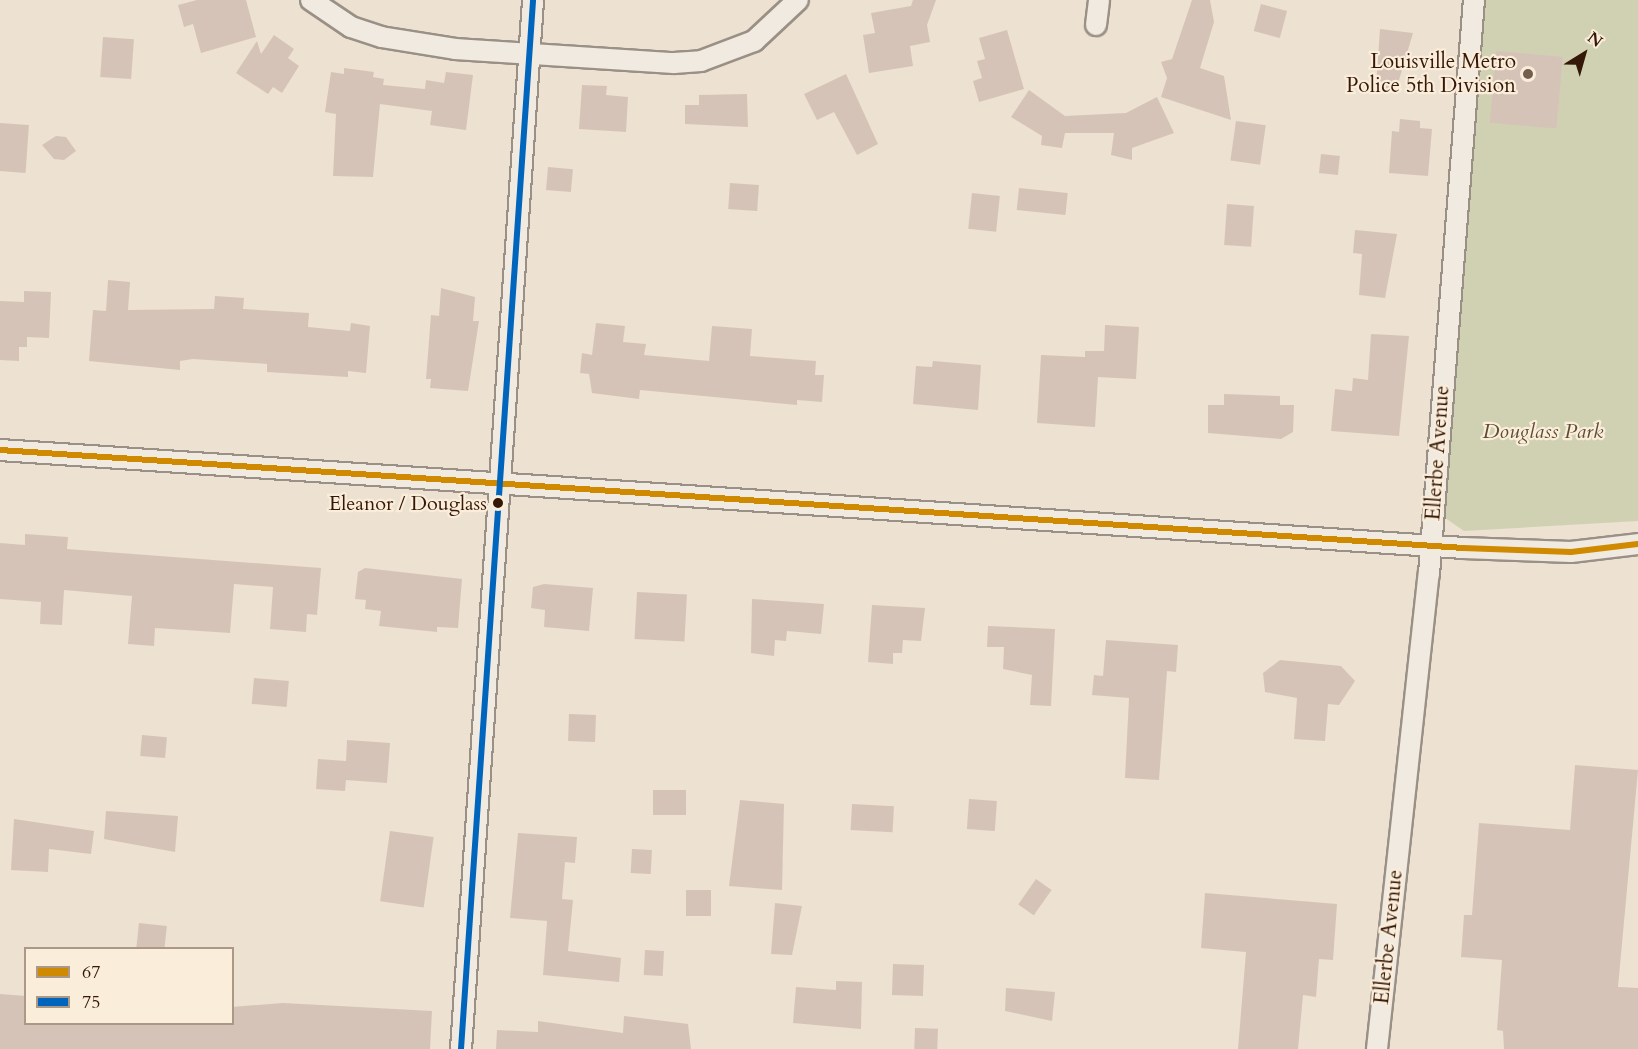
<!DOCTYPE html>
<style>
body{margin:0}
#map{position:relative;width:1638px;height:1049px;overflow:hidden;background:#ede1d1;font-family:Cardo,serif}
div>[style]{position:absolute}
.green>*{inset:0;background:#d0d1b2}
.building>*{inset:0;background:#d6c3b8;transform-origin:0 0}
.roads{filter:drop-shadow(2px 0 #9a9085) drop-shadow(-2px 0 #9a9085) drop-shadow(0 2px #9a9085) drop-shadow(0 -2px #9a9085)}
.street>*{height:20px;margin:-10px;padding:0 10px;transform-origin:10px;border-radius:10px;background:#f0eae1}
.bus-1>*{height:6px;margin:-3px;padding:0 3px;transform-origin:3px;border-radius:3px;background:#d08a02}
.bus-2>*{height:6px;margin:-3px;padding:0 3px;transform-origin:3px;border-radius:3px;background:#0065bd}
.dots>*{width:16px;height:16px;translate:-50% -50%;box-sizing:border-box;border:3px solid #faedda;border-radius:50%}
span{translate:-50% -50%;white-space:nowrap;text-align:center;line-height:1.15;-webkit-text-stroke:4.5px #faedda;paint-order:stroke}
.bus-label{font-size:20px;color:#361808}
.right{translate:-100% -50%;text-align:right}
.poi-label{font-size:21px;color:#361808}
.park-label{font-size:21px;color:#5d4c33;font-style:italic}
.street-label{font-size:21px;color:#361808}
.legend{position:absolute;left:24px;top:947px;width:210px;height:78px;box-sizing:border-box;background:#faedda;border:2px solid #ac9886;margin:0;padding:8px 10px;list-style:none;font-size:18px;color:#361808}
.legend li{display:flex;align-items:center;gap:12px;height:30px}
.legend b{width:30px;border:2px solid #ac9886}
.north{position:absolute;left:1554px;top:24px;width:60px;height:60px;-webkit-text-stroke:4px #faedda;paint-order:stroke;rotate:37deg;font-size:16px;font-weight:700;line-height:24px;text-align:center;color:#361808}
.north::after{content:'';display:block;margin:auto;width:21px;height:27px;background:#361808;clip-path:polygon(50% 0,100% 100%,50% 72%,0 100%)}
</style>
<div id="map">
<div class="green">
<div style="clip-path:polygon(1483px 0,1638px 0,1638px 521px,1464px 531px,1441px 515px)"></div>
</div>
<div class="building">
<div style="clip-path:polygon(197px 0,246px 0,256px 37px,201px 53px,193px 24px,184px 27px,178px 5px)"></div>
<div style="clip-path:polygon(913px 0,936px 0,927px 25px,930px 42px,910px 46px,913px 66px,869px 73px,863px 35px,875px 33px,871px 13px,911px 6px)"></div>
<div style="clip-path:polygon(1192px 0,1210px 0,1214px 22px,1200px 68px,1224px 76px,1231px 120px,1161px 97px,1167px 78px,1161px 62px,1172px 59px)"></div>
<div style="left:1261px;top:4px;width:27px;height:28px;rotate:15deg"></div>
<div style="clip-path:polygon(1380px 29px,1413px 33px,1396px 90px,1376px 88px)"></div>
<div style="clip-path:polygon(1007px 30px,1024px 89px,979px 102px,973px 81px,982px 78px,977px 61px,985px 59px,979px 38px)"></div>
<div style="clip-path:polygon(274px 35px,294px 49px,288px 58px,299px 66px,282px 93px,273px 87px,268px 94px,236px 73px,257px 41px,261px 54px)"></div>
<div style="left:103px;top:37px;width:31px;height:40px;rotate:4deg"></div>
<div style="left:1496px;top:51px;width:67px;height:72px;rotate:5deg"></div>
<div style="clip-path:polygon(344px 68px,374px 72px,373px 77px,384px 79px,383px 85px,425px 89px,426px 80px,444px 83px,446px 72px,473px 75px,466px 130px,430px 125px,432px 111px,380px 104px,373px 177px,333px 176px,336px 114px,325px 112px,331px 72px,344px 74px)"></div>
<div style="clip-path:polygon(846px 74px,878px 144px,857px 155px,834px 112px,817px 120px,804px 94px)"></div>
<div style="clip-path:polygon(582px 85px,607px 86px,606px 95px,628px 97px,626px 132px,579px 129px)"></div>
<div style="clip-path:polygon(1029px 90px,1065px 116px,1126px 113px,1157px 97px,1174px 133px,1132px 148px,1132px 160px,1111px 155px,1114px 133px,1065px 133px,1062px 148px,1041px 145px,1042px 136px,1011px 117px)"></div>
<div style="clip-path:polygon(747px 94px,748px 127px,685px 124px,685px 105px,699px 105px,699px 95px)"></div>
<div style="clip-path:polygon(1400px 119px,1420px 121px,1420px 128px,1432px 129px,1428px 176px,1389px 173px,1392px 131px,1399px 132px)"></div>
<div style="left:1236px;top:121px;width:30px;height:40px;rotate:8deg"></div>
<div style="left:0;top:123px;width:29px;height:48px;rotate:4deg"></div>
<div style="clip-path:polygon(56px 136px,66px 137px,76px 151px,64px 160px,54px 159px,42px 145px)"></div>
<div style="left:1321px;top:154px;width:19px;height:19px;rotate:6deg"></div>
<div style="left:548px;top:167px;width:25px;height:23px;rotate:5deg"></div>
<div style="left:730px;top:183px;width:29px;height:26px;rotate:4deg"></div>
<div style="left:1019px;top:188px;width:49px;height:22px;rotate:6deg"></div>
<div style="left:972px;top:193px;width:28px;height:36px;rotate:6deg"></div>
<div style="left:1227px;top:204px;width:27px;height:41px;rotate:4deg"></div>
<div style="clip-path:polygon(1355px 230px,1397px 234px,1385px 298px,1359px 295px,1362px 254px,1353px 253px)"></div>
<div style="clip-path:polygon(108px 280px,130px 282px,128px 310px,214px 309px,215px 296px,244px 298px,243px 309px,309px 313px,308px 327px,350px 331px,351px 323px,370px 326px,366px 373px,348px 371px,348px 377px,267px 372px,267px 364px,193px 359px,180px 361px,180px 370px,89px 361px,93px 310px,106px 311px)"></div>
<div style="clip-path:polygon(441px 288px,475px 297px,473px 321px,479px 321px,468px 391px,430px 388px,431px 379px,426px 379px,431px 315px,439px 316px)"></div>
<div style="clip-path:polygon(24px 291px,51px 292px,49px 338px,27px 337px,27px 347px,19px 347px,19px 361px,0 360px,0 301px,24px 302px)"></div>
<div style="clip-path:polygon(596px 323px,625px 326px,623px 342px,646px 344px,644px 355px,709px 361px,712px 326px,752px 329px,750px 356px,816px 361px,815px 375px,824px 375px,822px 402px,797px 400px,797px 405px,640px 390px,639px 399px,592px 393px,589px 374px,580px 373px,582px 353px,592px 355px)"></div>
<div style="clip-path:polygon(1105px 325px,1139px 327px,1136px 379px,1098px 377px,1095px 427px,1037px 423px,1041px 355px,1085px 357px,1085px 351px,1104px 351px)"></div>
<div style="clip-path:polygon(1371px 334px,1409px 336px,1399px 436px,1331px 431px,1335px 389px,1352px 391px,1353px 378px,1368px 380px)"></div>
<div style="clip-path:polygon(933px 361px,981px 365px,978px 410px,913px 404px,916px 366px,932px 367px)"></div>
<div style="clip-path:polygon(1224px 394px,1280px 396px,1280px 405px,1294px 405px,1293px 432px,1281px 439px,1208px 433px,1208px 405px,1224px 405px)"></div>
<div style="clip-path:polygon(25px 534px,68px 537px,67px 549px,321px 568px,317px 615px,307px 614px,306px 632px,270px 629px,273px 587px,234px 584px,230px 633px,155px 628px,154px 646px,128px 644px,132px 596px,64px 590px,62px 625px,40px 624px,41px 602px,0 599px,0 543px,25px 545px)"></div>
<div style="clip-path:polygon(365px 568px,462px 579px,458px 628px,437px 627px,437px 632px,379px 626px,381px 611px,365px 609px,366px 600px,355px 599px,358px 572px)"></div>
<div style="clip-path:polygon(544px 584px,593px 588px,589px 631px,544px 627px,545px 610px,531px 608px,533px 587px)"></div>
<div style="left:637px;top:592px;width:50px;height:47px;rotate:3deg"></div>
<div style="clip-path:polygon(752px 599px,824px 604px,821px 634px,787px 631px,786px 641px,775px 640px,774px 656px,751px 653px)"></div>
<div style="clip-path:polygon(872px 605px,925px 608px,921px 641px,903px 640px,902px 653px,893px 653px,893px 664px,868px 662px)"></div>
<div style="clip-path:polygon(988px 626px,1055px 629px,1051px 706px,1030px 705px,1032px 675px,1003px 669px,1004px 647px,987px 647px)"></div>
<div style="clip-path:polygon(1106px 640px,1178px 645px,1176px 672px,1167px 671px,1159px 780px,1125px 778px,1129px 698px,1092px 695px,1094px 675px,1103px 676px)"></div>
<div style="clip-path:polygon(1280px 660px,1341px 666px,1355px 681px,1339px 705px,1328px 704px,1325px 741px,1294px 739px,1297px 698px,1265px 692px,1263px 673px)"></div>
<div style="left:254px;top:678px;width:35px;height:26px;rotate:5deg"></div>
<div style="left:569px;top:714px;width:27px;height:27px;rotate:2deg"></div>
<div style="left:142px;top:735px;width:25px;height:21px;rotate:5deg"></div>
<div style="clip-path:polygon(347px 740px,390px 743px,387px 783px,346px 780px,345px 791px,316px 789px,318px 759px,346px 761px)"></div>
<div style="clip-path:polygon(1575px 765px,1638px 770px,1618px 987px,1638px 988px,1638px 1049px,1504px 1049px,1503px 1031px,1497px 1030px,1502px 960px,1461px 957px,1464px 915px,1472px 915px,1479px 823px,1570px 830px)"></div>
<div style="left:653px;top:790px;width:33px;height:25px"></div>
<div style="left:969px;top:799px;width:28px;height:30px;rotate:4deg"></div>
<div style="clip-path:polygon(740px 800px,784px 804px,782px 890px,729px 886px)"></div>
<div style="left:852px;top:804px;width:42px;height:26px;rotate:3deg"></div>
<div style="clip-path:polygon(106px 811px,178px 816px,175px 852px,104px 839px)"></div>
<div style="clip-path:polygon(14px 819px,94px 831px,91px 854px,49px 849px,48px 872px,11px 870px)"></div>
<div style="left:390px;top:831px;width:44px;height:71px;rotate:8deg"></div>
<div style="clip-path:polygon(518px 833px,577px 837px,575px 863px,565px 862px,562px 899px,573px 900px,568px 951px,621px 958px,619px 982px,543px 975px,547px 921px,510px 918px)"></div>
<div style="left:632px;top:849px;width:20px;height:24px;rotate:3deg"></div>
<div style="left:1036px;top:879px;width:19px;height:31px;rotate:35deg"></div>
<div style="left:686px;top:890px;width:25px;height:26px"></div>
<div style="clip-path:polygon(1205px 893px,1337px 904px,1333px 960px,1319px 959px,1316px 997px,1303px 995px,1298px 1049px,1238px 1049px,1246px 952px,1201px 948px)"></div>
<div style="clip-path:polygon(775px 903px,802px 906px,792px 955px,771px 954px)"></div>
<div style="left:139px;top:923px;width:28px;height:25px;rotate:6deg"></div>
<div style="left:645px;top:950px;width:19px;height:25px;rotate:3deg"></div>
<div style="left:893px;top:964px;width:31px;height:31px;rotate:2deg"></div>
<div style="clip-path:polygon(836px 981px,862px 982px,861px 1029px,793px 1023px,796px 987px,836px 990px)"></div>
<div style="clip-path:polygon(1006px 988px,1055px 992px,1052px 1021px,1005px 1011px)"></div>
<div style="clip-path:polygon(0 994px,26px 996px,26px 1023px,232px 1023px,232px 1007px,283px 1003px,432px 1011px,430px 1049px,0 1049px)"></div>
<div style="clip-path:polygon(624px 1016px,688px 1024px,691px 1049px,496px 1049px,497px 1030px,538px 1032px,538px 1021px,623px 1033px)"></div>
<div style="left:915px;top:1028px;width:23px;height:21px;rotate:2deg"></div>
</div>
<div class="roads">
<div class="street">
<div style="left:311px;top:0;width:48px;rotate:34deg"></div>
<div style="left:351px;top:27px;width:32px;rotate:18deg"></div>
<div style="left:381px;top:37px;width:75px;rotate:9.2deg"></div>
<div style="left:455px;top:49px;width:219px;rotate:3.7deg"></div>
<div style="left:674px;top:63px;width:27px;rotate:-4deg"></div>
<div style="left:701px;top:61px;width:57px;rotate:-20.7deg"></div>
<div style="left:754px;top:41px;width:60px;rotate:-43deg"></div>
<div style="left:1096px;top:25px;width:25px;rotate:-83deg"></div>
<div style="left:0;top:450px;width:1466px;rotate:3.83deg"></div>
<div style="left:1463px;top:548px;width:108px;rotate:2.1deg"></div>
<div style="left:1571px;top:552px;width:67px;rotate:-6.8deg"></div>
<div style="left:461px;top:1049px;width:1051px;rotate:-86.07deg"></div>
<div style="left:1377px;top:1049px;width:478px;rotate:-83.8deg"></div>
<div style="left:1429px;top:574px;width:576px;rotate:-85.52deg"></div>
</div>
</div>
<div class="bus-1">
<div style="left:0;top:450px;width:1466px;rotate:3.83deg"></div>
<div style="left:1463px;top:548px;width:108px;rotate:2.1deg"></div>
<div style="left:1571px;top:552px;width:67px;rotate:-6.8deg"></div>
</div>
<div class="bus-2">
<div style="left:461px;top:1049px;width:1051px;rotate:-86.07deg"></div>
</div>
<div class="dots">
<div style="left:1528px;top:74px;background:#765e4e"></div>
<div style="left:498px;top:503px;background:#361808"></div>
</div>
<div class="bus-label">
<span class="right" style="left:487px;top:503px">Eleanor / Douglass</span>
</div>
<div class="poi-label">
<span class="right" style="left:1516px;top:74px">Louisville Metro<br>Police 5th Division</span>
</div>
<div class="park-label">
<span style="left:1543px;top:432px">Douglass Park</span>
</div>
<div class="street-label">
<span style="left:1438px;top:453px;rotate:-86deg">Ellerbe Avenue</span>
<span style="left:1389px;top:937px;rotate:-84deg">Ellerbe Avenue</span>
</div>
<ul class="legend">
<li><b style="height:8px;background:#d08a02"></b>67</li>
<li><b style="height:8px;background:#0065bd"></b>75</li>
</ul>
<div class="north">N</div>
</div>
